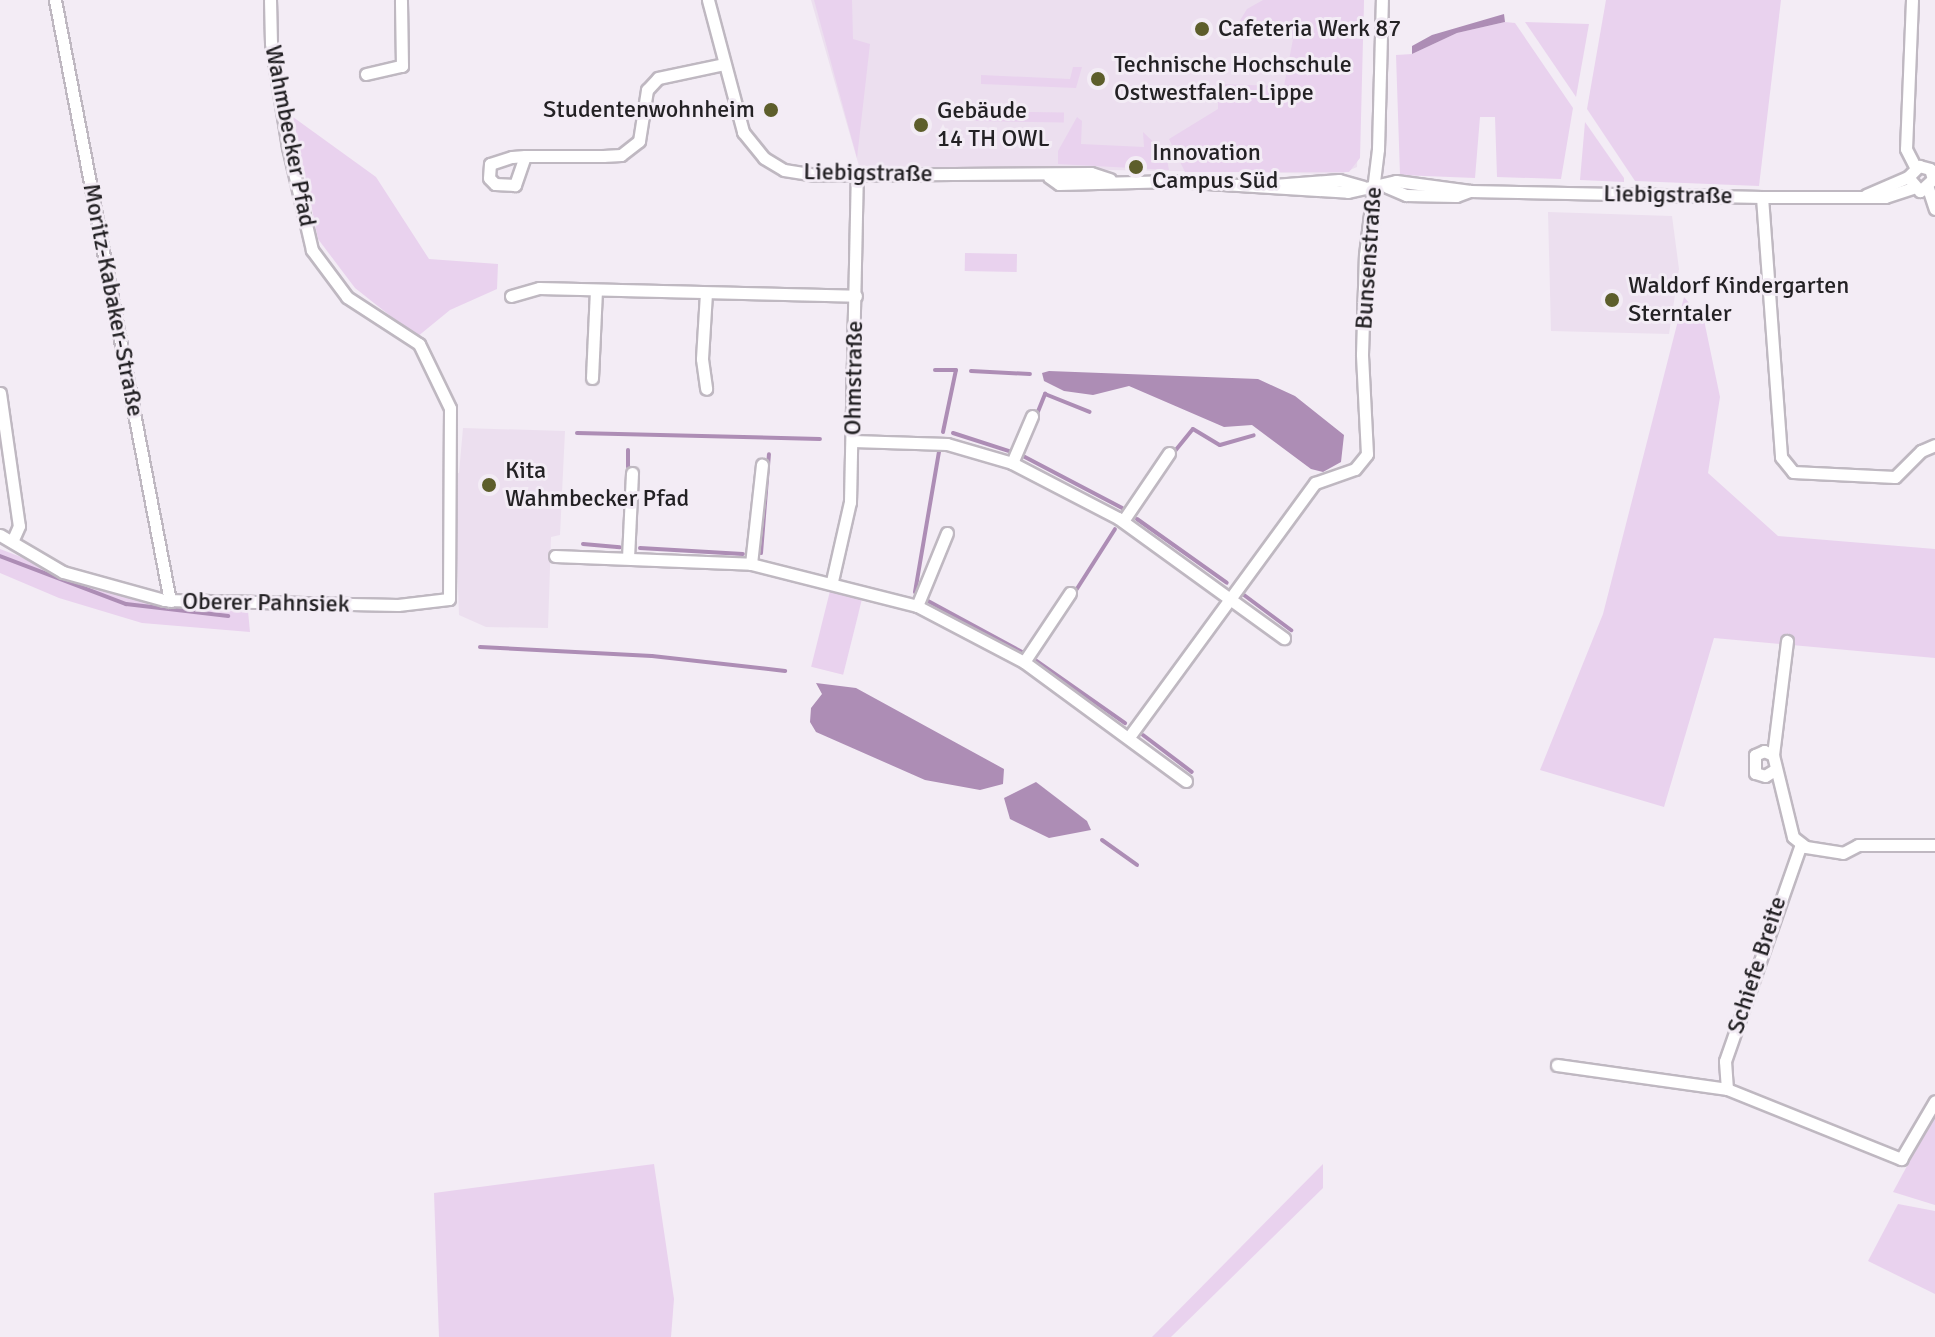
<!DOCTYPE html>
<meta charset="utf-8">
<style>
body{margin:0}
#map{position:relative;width:1935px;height:1337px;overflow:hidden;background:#f3ecf5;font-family:Signika,sans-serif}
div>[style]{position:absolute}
.built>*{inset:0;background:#ecdfef}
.green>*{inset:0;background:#e9d2ee;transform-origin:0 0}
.water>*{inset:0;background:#ad8db5}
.stream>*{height:4px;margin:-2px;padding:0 2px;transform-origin:2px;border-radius:2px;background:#ad8db5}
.roads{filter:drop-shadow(2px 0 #bfb8c1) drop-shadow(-2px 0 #bfb8c1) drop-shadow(0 2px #bfb8c1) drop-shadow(0 -2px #bfb8c1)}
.street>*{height:11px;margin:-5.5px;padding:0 5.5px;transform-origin:5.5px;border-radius:5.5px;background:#fff}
.dots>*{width:22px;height:22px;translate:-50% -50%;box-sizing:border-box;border:4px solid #f3ecf5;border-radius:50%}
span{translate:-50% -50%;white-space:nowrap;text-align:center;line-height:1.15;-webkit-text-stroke:6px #f3ecf5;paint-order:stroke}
.poi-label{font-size:24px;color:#232124}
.left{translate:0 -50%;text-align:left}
.right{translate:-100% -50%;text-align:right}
.street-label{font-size:24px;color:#232124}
</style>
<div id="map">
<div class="built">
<div style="clip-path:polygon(811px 0,1364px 0,1357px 167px,1341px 174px,859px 166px)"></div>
<div style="clip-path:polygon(1548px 212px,1672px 216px,1679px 269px,1669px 334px,1551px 331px)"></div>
<div style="clip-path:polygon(463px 428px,565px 431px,560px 535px,551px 537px,548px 628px,486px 627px,459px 615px,454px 474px,459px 473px)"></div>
</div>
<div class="green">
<div style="clip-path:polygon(814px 0,852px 0,853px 39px,870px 44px,857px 158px)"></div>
<div style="clip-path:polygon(1263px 0,1364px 0,1360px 158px,1349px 172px,1185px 172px,1169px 139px,1218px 109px,1218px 84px,1284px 86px,1293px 39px,1236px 27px,1247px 9px)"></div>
<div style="clip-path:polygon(1606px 0,1781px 0,1759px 186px,1635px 181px,1587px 109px)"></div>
<div style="clip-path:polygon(1505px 22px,1515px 23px,1573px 108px,1561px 179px,1497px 177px,1495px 117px,1480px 117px,1475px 178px,1400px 175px,1396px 55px,1412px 54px,1457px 33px)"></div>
<div style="clip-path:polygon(1525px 22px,1589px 24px,1576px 97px)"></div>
<div style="clip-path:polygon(1073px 67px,1082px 67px,1076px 88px,981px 84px,981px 75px,1070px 79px)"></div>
<div style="left:976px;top:111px;width:88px;height:10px;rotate:1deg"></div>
<div style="clip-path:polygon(293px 117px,376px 177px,429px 259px,498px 264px,497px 289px,450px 310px,417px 337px,355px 288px,318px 239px)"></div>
<div style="clip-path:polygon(1077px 117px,1082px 121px,1081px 144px,1144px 147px,1143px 132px,1166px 154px,1169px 170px,1058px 164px,1058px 151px)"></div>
<div style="clip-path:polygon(1585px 122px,1624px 178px,1624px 182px,1580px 180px)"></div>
<div style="left:965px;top:253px;width:52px;height:18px;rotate:1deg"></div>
<div style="clip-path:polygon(1684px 297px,1704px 320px,1720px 397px,1708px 473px,1778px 536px,1935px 549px,1935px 658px,1714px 638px,1664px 807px,1540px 770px,1603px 614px)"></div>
<div style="clip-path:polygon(0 549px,131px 599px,194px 610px,248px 611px,250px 632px,142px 623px,59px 598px,0 573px)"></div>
<div style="left:830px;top:591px;width:33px;height:78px;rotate:14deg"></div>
<div style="clip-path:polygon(1935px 1114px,1935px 1205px,1893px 1192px)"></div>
<div style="clip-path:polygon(654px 1164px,674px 1299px,671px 1337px,439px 1337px,434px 1193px)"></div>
<div style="clip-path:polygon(1323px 1164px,1323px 1188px,1171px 1337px,1152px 1337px)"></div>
<div style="clip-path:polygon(1898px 1204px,1935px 1211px,1935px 1294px,1868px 1261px)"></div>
</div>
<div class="water">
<div style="clip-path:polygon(1504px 14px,1505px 22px,1457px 33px,1412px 54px,1412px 46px,1432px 35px)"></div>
<div style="clip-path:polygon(1049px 371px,1258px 379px,1295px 396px,1344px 435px,1341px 462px,1323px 472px,1311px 469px,1252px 425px,1224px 427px,1129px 386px,1093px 395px,1064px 391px,1044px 381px,1042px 373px)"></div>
<div style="clip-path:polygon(816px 683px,856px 688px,1004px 769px,1003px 784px,980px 790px,925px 780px,816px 732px,810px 722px,811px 708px,822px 694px)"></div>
<div style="clip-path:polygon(1036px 782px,1087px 821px,1091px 830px,1049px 838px,1010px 819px,1004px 798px)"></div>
</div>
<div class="stream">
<div style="left:935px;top:370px;width:21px"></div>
<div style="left:971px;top:371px;width:59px;rotate:2.9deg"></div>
<div style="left:1037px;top:414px;width:22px;rotate:-68deg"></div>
<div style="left:1045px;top:394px;width:48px;rotate:21.8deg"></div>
<div style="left:943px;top:432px;width:63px;rotate:-78.2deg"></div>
<div style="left:577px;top:433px;width:243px;rotate:1.4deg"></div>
<div style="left:953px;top:433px;width:59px;rotate:17.8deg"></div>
<div style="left:1175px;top:451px;width:28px;rotate:-51deg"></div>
<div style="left:1193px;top:429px;width:31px;rotate:31deg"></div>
<div style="left:1220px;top:445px;width:35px;rotate:-16deg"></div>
<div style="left:1023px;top:456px;width:112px;rotate:27.7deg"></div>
<div style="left:628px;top:467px;width:17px;rotate:-90deg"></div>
<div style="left:1137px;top:519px;width:110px;rotate:35.4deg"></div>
<div style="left:583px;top:544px;width:37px;rotate:5deg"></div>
<div style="left:640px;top:548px;width:103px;rotate:3.3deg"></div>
<div style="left:761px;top:553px;width:99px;rotate:-85.4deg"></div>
<div style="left:0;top:556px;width:135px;rotate:20.9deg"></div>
<div style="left:126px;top:604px;width:103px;rotate:6.7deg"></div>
<div style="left:915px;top:592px;width:143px;rotate:-80.3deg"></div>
<div style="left:1073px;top:595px;width:78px;rotate:-57.5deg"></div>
<div style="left:1244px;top:595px;width:59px;rotate:36.7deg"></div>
<div style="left:928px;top:601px;width:107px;rotate:28.5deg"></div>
<div style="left:480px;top:647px;width:172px;rotate:3deg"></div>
<div style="left:652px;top:656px;width:134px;rotate:6.4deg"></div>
<div style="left:1035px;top:660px;width:110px;rotate:35deg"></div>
<div style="left:1143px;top:735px;width:61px;rotate:37.1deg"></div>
<div style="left:1102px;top:840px;width:43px;rotate:35.5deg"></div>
</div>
<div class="roads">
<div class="street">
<div style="left:55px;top:0;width:612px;rotate:79.17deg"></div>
<div style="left:708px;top:0;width:137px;rotate:75.1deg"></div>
<div style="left:743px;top:132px;width:33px;rotate:51deg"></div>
<div style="left:764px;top:158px;width:23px;rotate:31deg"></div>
<div style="left:784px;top:170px;width:32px;rotate:9deg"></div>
<div style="left:816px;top:175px;width:275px;rotate:-0.4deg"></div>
<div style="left:1091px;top:173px;width:20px;rotate:18deg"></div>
<div style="left:1912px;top:0;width:149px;rotate:92.3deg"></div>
<div style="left:1906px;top:149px;width:20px;rotate:63deg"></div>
<div style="left:366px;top:74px;width:37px;rotate:-13deg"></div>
<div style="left:402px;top:66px;width:66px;rotate:-90.9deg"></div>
<div style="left:525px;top:156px;width:31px;rotate:109deg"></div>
<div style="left:515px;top:185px;width:20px;rotate:-177deg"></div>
<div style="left:495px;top:184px;width:8px;rotate:-135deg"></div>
<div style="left:489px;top:178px;width:14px;rotate:-86deg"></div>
<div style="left:490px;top:164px;width:23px;rotate:-18deg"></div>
<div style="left:512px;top:157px;width:13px;rotate:-4deg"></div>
<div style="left:525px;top:156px;width:78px"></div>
<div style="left:603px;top:156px;width:18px;rotate:-3deg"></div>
<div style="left:621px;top:155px;width:23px;rotate:-38deg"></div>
<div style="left:639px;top:141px;width:52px;rotate:-81.1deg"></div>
<div style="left:647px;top:90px;width:16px;rotate:-47deg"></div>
<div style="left:658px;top:78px;width:67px;rotate:-12deg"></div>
<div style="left:1049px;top:177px;width:12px;rotate:35deg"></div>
<div style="left:1059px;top:184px;width:116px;rotate:-1.5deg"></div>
<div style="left:1175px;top:181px;width:173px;rotate:3.6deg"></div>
<div style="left:1348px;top:192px;width:49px;rotate:-12.9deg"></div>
<div style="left:1396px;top:181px;width:75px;rotate:7.7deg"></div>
<div style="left:1470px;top:191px;width:292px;rotate:1.2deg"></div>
<div style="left:1762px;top:197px;width:123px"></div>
<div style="left:1885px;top:197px;width:29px;rotate:-18deg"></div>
<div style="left:1274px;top:185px;width:65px;rotate:-4.4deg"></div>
<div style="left:1339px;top:180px;width:25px;rotate:16deg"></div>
<div style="left:1387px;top:187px;width:21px;rotate:23deg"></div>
<div style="left:1406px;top:195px;width:50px;rotate:1.1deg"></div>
<div style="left:1456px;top:196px;width:15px;rotate:-20deg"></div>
<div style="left:1928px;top:188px;width:22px;rotate:72deg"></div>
<div style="left:1866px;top:195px;width:46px;rotate:-23.2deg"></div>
<div style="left:1908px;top:177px;width:16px;rotate:-45deg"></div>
<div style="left:1919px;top:166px;width:11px;rotate:15deg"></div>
<div style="left:1930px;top:169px;width:10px;rotate:73deg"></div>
<div style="left:1933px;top:179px;width:18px;rotate:137deg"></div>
<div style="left:1920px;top:191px;width:18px;rotate:-131deg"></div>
<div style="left:1762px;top:197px;width:261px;rotate:85.8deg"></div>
<div style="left:1781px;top:457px;width:19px;rotate:51deg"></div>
<div style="left:1793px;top:472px;width:102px;rotate:2.8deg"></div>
<div style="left:1895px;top:477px;width:37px;rotate:-45deg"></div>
<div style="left:1921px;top:451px;width:15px;rotate:-23deg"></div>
<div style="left:706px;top:293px;width:66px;rotate:93.5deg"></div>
<div style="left:702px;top:359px;width:30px;rotate:82deg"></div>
<div style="left:511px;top:296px;width:29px;rotate:-16deg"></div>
<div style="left:539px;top:288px;width:317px;rotate:1.4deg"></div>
<div style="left:592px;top:378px;width:87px;rotate:-87.4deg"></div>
<div style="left:0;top:393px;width:134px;rotate:81.9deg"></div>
<div style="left:19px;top:526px;width:17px;rotate:114deg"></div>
<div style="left:853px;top:441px;width:94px;rotate:1.8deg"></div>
<div style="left:947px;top:444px;width:68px;rotate:16.3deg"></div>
<div style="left:1012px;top:463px;width:119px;rotate:27.4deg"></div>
<div style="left:1118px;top:518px;width:205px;rotate:35.9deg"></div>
<div style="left:1012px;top:463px;width:51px;rotate:-66.9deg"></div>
<div style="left:1123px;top:521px;width:82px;rotate:-55.9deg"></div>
<div style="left:0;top:535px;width:73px;rotate:30.4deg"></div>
<div style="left:63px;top:572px;width:105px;rotate:15.5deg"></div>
<div style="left:164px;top:600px;width:234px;rotate:1.2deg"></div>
<div style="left:398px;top:605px;width:51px;rotate:-6.7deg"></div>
<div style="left:449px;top:599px;width:191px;rotate:-89.7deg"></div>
<div style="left:450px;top:408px;width:71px;rotate:-115.8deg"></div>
<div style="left:419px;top:344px;width:86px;rotate:-146.9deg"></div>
<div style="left:347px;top:297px;width:59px;rotate:-126.7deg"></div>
<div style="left:312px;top:250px;width:106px;rotate:-103.1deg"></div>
<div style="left:288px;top:147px;width:105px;rotate:-99.3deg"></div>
<div style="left:271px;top:43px;width:43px;rotate:-91.3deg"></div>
<div style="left:555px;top:556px;width:196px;rotate:2.3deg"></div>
<div style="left:751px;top:564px;width:171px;rotate:14.2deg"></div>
<div style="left:917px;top:606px;width:121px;rotate:27.6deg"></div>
<div style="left:1024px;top:662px;width:201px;rotate:36.3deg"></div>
<div style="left:628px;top:558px;width:85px;rotate:-87.3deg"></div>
<div style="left:751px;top:564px;width:100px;rotate:-83.7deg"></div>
<div style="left:832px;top:581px;width:81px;rotate:-77.2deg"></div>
<div style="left:850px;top:502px;width:328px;rotate:-88.8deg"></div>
<div style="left:917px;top:606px;width:79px;rotate:-67.7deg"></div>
<div style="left:1024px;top:662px;width:83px;rotate:-56.3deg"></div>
<div style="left:1129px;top:737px;width:315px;rotate:-53.8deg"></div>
<div style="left:1315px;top:483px;width:42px;rotate:-19.3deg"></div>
<div style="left:1355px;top:469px;width:19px;rotate:-51deg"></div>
<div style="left:1367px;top:454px;width:100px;rotate:-92.9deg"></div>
<div style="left:1362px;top:354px;width:99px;rotate:-88.3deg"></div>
<div style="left:1365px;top:255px;width:107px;rotate:-83deg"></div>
<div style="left:1378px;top:149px;width:149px;rotate:-88.5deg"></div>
<div style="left:1773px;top:755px;width:115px;rotate:-83deg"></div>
<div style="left:1773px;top:771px;width:9px;rotate:148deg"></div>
<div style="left:1765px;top:776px;width:10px;rotate:-163deg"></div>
<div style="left:1755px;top:773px;width:18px;rotate:-90deg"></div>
<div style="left:1755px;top:755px;width:10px;rotate:-24deg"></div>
<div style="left:1764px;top:751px;width:10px;rotate:24deg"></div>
<div style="left:1773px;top:755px;width:84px;rotate:76.3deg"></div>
<div style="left:1793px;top:837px;width:16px;rotate:38deg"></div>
<div style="left:1806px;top:847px;width:37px;rotate:9deg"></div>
<div style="left:1843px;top:853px;width:17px;rotate:-28deg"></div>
<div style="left:1858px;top:845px;width:77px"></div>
<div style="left:1801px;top:844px;width:230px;rotate:109.3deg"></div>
<div style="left:1725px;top:1061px;width:28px;rotate:86deg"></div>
<div style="left:1727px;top:1089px;width:188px;rotate:21.9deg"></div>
<div style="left:1901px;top:1159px;width:67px;rotate:-59.6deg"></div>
<div style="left:1557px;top:1065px;width:172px;rotate:8deg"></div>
</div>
</div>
<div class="dots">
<div style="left:1202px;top:29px;background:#5d5e2b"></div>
<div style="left:1098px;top:79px;background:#5d5e2b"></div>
<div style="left:771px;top:110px;background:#5d5e2b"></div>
<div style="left:921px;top:125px;background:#5d5e2b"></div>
<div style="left:1136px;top:167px;background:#5d5e2b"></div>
<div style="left:1612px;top:300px;background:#5d5e2b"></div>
<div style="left:489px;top:485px;background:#5d5e2b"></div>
</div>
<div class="poi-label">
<span class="left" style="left:1218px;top:29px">Cafeteria Werk 87</span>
<span class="left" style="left:1114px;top:79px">Technische Hochschule<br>Ostwestfalen-Lippe</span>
<span class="right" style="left:755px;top:110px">Studentenwohnheim</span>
<span class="left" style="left:937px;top:125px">Gebäude<br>14 TH OWL</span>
<span class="left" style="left:1152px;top:167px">Innovation<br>Campus Süd</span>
<span class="left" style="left:1628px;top:300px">Waldorf Kindergarten<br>Sterntaler</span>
<span class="left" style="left:505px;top:485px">Kita<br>Wahmbecker Pfad</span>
</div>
<div class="street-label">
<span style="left:290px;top:136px;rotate:79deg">Wahmbecker Pfad</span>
<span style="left:868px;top:173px;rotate:1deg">Liebigstraße</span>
<span style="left:1668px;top:195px;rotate:1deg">Liebigstraße</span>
<span style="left:1369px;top:258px;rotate:-86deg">Bunsenstraße</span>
<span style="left:113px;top:300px;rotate:79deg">Moritz-Kabaker-Straße</span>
<span style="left:854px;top:378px;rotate:-89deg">Ohmstraße</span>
<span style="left:266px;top:603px;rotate:1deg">Oberer Pahnsiek</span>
<span style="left:1757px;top:965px;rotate:-72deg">Schiefe Breite</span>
</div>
</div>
